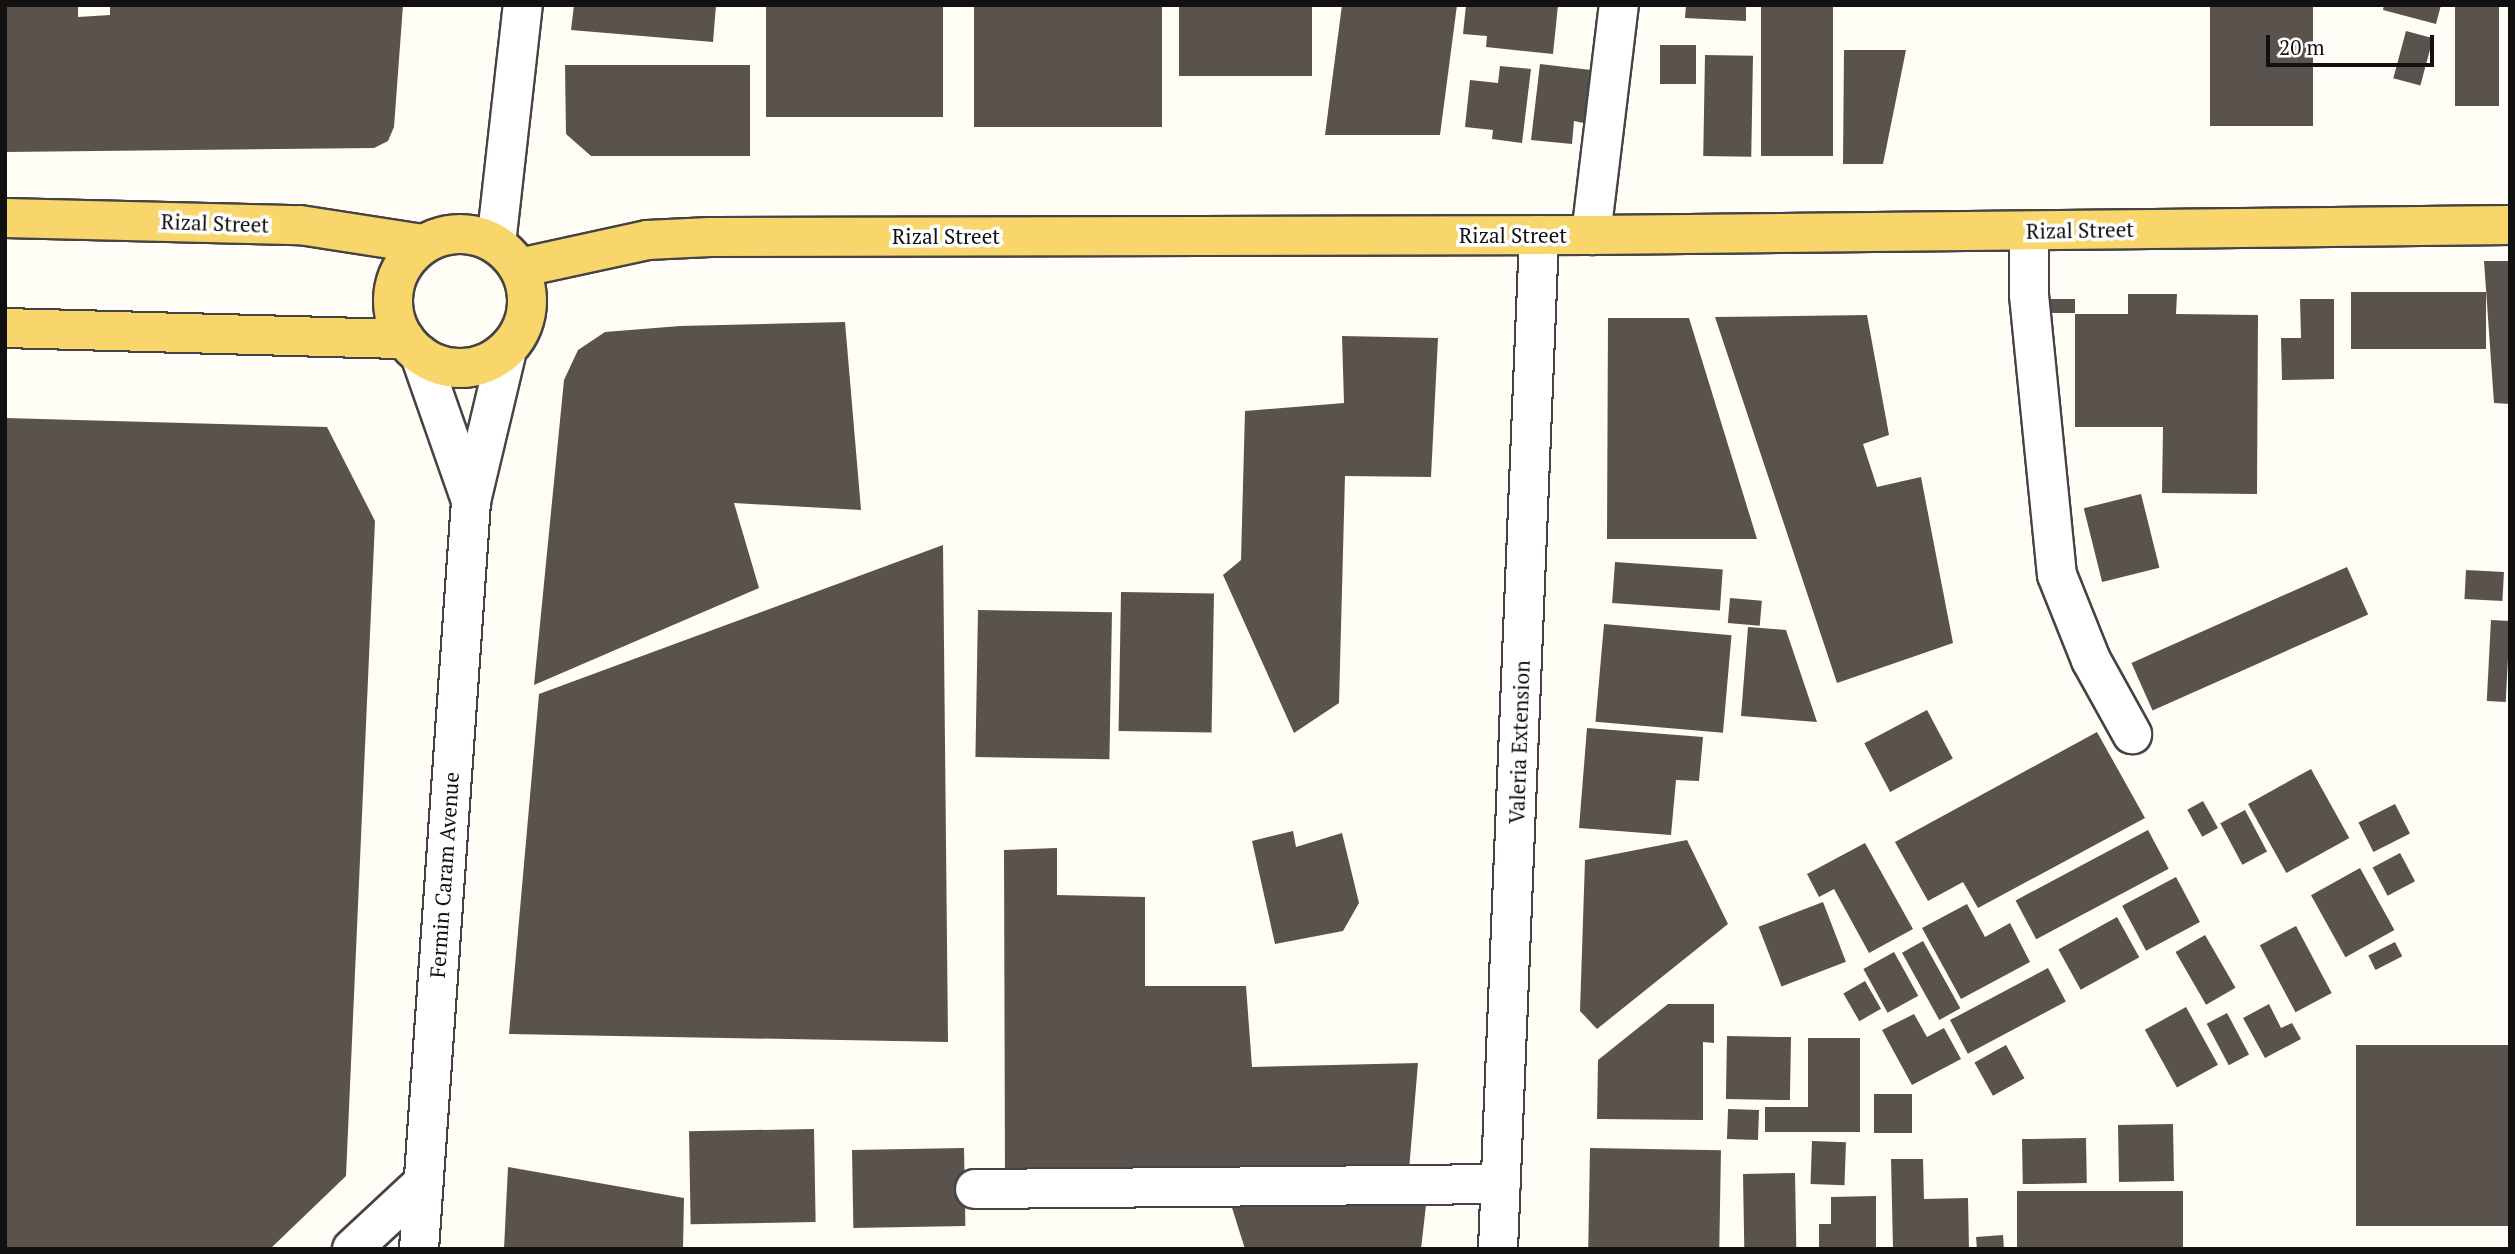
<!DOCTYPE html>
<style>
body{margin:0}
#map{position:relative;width:2515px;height:1254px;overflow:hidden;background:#fffdf5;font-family:"PT Serif",serif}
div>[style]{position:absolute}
.building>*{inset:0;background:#5a524d;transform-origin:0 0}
.roads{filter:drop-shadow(2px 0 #444) drop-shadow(-2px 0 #444) drop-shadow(0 2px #444) drop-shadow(0 -2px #444)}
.minor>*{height:38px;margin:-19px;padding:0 19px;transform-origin:19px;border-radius:19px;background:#fff}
.major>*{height:38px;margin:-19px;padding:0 19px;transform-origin:19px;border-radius:19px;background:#f9d66b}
.major>.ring{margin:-19px;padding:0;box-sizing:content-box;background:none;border:38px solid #f9d66b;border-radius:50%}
span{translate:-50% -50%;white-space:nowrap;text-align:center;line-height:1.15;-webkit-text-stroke:7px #fff;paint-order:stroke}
.street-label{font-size:21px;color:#111}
.frame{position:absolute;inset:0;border:7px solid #111;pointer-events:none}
.scale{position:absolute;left:2266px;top:35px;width:168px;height:32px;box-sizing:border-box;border:4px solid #111;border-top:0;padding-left:9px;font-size:21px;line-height:24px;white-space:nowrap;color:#111;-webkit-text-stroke:5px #fff;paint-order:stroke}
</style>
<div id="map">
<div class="building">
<div style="clip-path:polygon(5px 5px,78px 5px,78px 17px,110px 15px,110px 5px,403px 5px,394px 127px,388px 141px,374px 148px,5px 152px)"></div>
<div style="clip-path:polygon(574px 5px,716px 5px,713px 42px,571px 30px)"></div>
<div style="left:766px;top:5px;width:177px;height:112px"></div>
<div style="left:974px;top:5px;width:188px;height:122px"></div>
<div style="left:1179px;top:5px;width:133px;height:71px"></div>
<div style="clip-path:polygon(1342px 5px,1457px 5px,1440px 135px,1325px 135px)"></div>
<div style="clip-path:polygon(1466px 5px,1558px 5px,1553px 54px,1486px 47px,1487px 36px,1463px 34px)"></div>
<div style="clip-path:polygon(1686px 5px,1746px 5px,1746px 21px,1685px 18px)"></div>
<div style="left:1761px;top:5px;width:72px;height:151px"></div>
<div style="left:2210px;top:5px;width:103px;height:121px"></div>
<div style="clip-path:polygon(2384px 5px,2441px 5px,2436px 24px,2383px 10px)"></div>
<div style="left:2455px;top:5px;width:44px;height:101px"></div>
<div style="left:2406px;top:31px;width:28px;height:49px;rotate:15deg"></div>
<div style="left:1696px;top:45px;width:39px;height:36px;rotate:90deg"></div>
<div style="clip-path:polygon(1844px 50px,1906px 50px,1883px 164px,1843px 164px)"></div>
<div style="left:1705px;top:55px;width:48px;height:101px;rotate:1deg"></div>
<div style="clip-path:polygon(1540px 64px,1591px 70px,1584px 123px,1574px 121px,1572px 144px,1531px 140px)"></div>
<div style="clip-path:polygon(565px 65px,750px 65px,750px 156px,591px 156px,566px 134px)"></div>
<div style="clip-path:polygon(1500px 66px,1531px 69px,1522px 143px,1492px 139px,1493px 130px,1465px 127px,1470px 80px,1498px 83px)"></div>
<div style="clip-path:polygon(2484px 261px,2510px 261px,2510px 404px,2494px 403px)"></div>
<div style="left:2486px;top:292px;width:57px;height:135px;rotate:90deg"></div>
<div style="clip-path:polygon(2128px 294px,2177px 294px,2176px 314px,2258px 315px,2257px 494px,2162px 493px,2163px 427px,2075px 427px,2075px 314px,2128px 314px)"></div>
<div style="left:2049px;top:299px;width:26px;height:14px"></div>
<div style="clip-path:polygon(2300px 299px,2334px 299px,2334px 379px,2282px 380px,2281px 338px,2301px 338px)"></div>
<div style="clip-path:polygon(1867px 315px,1889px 435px,1863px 444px,1877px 487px,1921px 477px,1953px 643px,1837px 683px,1715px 317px)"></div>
<div style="clip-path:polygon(1608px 318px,1689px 318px,1757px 539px,1607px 539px)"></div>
<div style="clip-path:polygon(845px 322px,861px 510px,734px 503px,759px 588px,534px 685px,564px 380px,578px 350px,605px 332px,680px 326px)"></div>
<div style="clip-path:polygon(1342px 336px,1438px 338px,1431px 477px,1345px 476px,1339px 703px,1294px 733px,1223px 575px,1241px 560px,1245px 411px,1344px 403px)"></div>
<div style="clip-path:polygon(5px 418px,327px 427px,375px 521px,346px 1176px,270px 1249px,5px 1249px)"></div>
<div style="left:2141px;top:494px;width:76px;height:59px;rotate:76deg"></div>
<div style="clip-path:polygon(943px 545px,948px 1042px,509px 1034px,539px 694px)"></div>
<div style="left:1615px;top:562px;width:108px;height:41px;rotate:4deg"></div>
<div style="left:2347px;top:567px;width:52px;height:236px;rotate:66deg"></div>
<div style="left:2466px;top:570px;width:38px;height:29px;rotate:3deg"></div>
<div style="left:1121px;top:592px;width:93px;height:139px;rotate:1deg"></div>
<div style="left:1730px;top:598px;width:32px;height:25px;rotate:5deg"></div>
<div style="left:978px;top:610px;width:134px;height:147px;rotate:1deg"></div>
<div style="left:2491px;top:620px;width:19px;height:81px;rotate:3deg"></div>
<div style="left:1604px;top:624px;width:128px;height:98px;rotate:5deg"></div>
<div style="clip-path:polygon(1748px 627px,1786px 630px,1817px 722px,1741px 716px)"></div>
<div style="left:1927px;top:710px;width:55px;height:71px;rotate:62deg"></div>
<div style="clip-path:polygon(1587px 728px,1703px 737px,1699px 781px,1676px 780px,1671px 835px,1579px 828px)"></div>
<div style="clip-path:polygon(2097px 732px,2145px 818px,1978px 908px,1963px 882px,1928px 901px,1895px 842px)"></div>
<div style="left:2311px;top:769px;width:79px;height:72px;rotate:61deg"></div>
<div style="left:2203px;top:801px;width:31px;height:18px;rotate:61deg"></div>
<div style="left:2395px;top:804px;width:33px;height:41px;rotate:63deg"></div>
<div style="left:2245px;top:810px;width:47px;height:28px;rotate:62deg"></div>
<div style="left:2148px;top:830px;width:44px;height:150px;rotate:62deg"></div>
<div style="clip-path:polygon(1293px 831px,1296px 847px,1342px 833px,1359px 903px,1343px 931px,1275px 944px,1252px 841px)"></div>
<div style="clip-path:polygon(1687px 840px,1728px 924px,1597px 1029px,1580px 1011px,1585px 860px)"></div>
<div style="clip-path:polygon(1865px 843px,1913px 929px,1869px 953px,1834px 889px,1819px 897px,1807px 874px)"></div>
<div style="clip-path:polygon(1057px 848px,1057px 895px,1145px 897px,1145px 986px,1246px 986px,1252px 1067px,1418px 1063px,1409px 1170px,1005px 1179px,1004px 850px)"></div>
<div style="left:2400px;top:853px;width:32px;height:31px;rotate:62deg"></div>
<div style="left:2360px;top:868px;width:71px;height:56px;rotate:61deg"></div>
<div style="left:2176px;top:877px;width:51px;height:61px;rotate:62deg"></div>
<div style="left:1823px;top:902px;width:64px;height:69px;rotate:69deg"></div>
<div style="clip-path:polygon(1967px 904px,1985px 937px,2010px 923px,2030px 962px,1961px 999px,1922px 928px)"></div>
<div style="left:2117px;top:917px;width:46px;height:67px;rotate:61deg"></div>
<div style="left:2296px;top:926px;width:76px;height:41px;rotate:62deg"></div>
<div style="left:2205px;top:935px;width:61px;height:34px;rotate:60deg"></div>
<div style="left:1923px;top:941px;width:77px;height:24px;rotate:61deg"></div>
<div style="left:2395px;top:942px;width:16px;height:30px;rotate:63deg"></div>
<div style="left:1894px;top:952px;width:50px;height:35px;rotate:61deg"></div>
<div style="left:2048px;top:968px;width:38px;height:111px;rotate:62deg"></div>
<div style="left:1865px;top:981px;width:32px;height:25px;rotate:60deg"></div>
<div style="clip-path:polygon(1668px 1004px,1714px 1004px,1714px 1043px,1703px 1042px,1703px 1120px,1597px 1119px,1598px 1060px)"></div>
<div style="clip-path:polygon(2269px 1004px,2281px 1028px,2292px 1023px,2301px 1039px,2265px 1058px,2243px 1018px)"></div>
<div style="left:2186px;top:1007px;width:66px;height:47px;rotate:61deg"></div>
<div style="left:2227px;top:1013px;width:47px;height:23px;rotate:62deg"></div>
<div style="clip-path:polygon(1914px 1014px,1927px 1037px,1944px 1028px,1961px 1059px,1912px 1085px,1882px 1030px)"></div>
<div style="left:1727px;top:1036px;width:64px;height:63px;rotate:1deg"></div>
<div style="clip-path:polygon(1808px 1038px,1860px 1038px,1860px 1132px,1765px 1132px,1765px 1107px,1808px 1107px)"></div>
<div style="left:2006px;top:1045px;width:38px;height:36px;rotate:61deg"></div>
<div style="left:2510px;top:1045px;width:181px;height:154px;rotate:90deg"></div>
<div style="left:1874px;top:1094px;width:38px;height:39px"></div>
<div style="left:1759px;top:1110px;width:30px;height:31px;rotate:92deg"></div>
<div style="left:2173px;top:1124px;width:57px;height:55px;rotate:89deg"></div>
<div style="left:814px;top:1129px;width:93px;height:125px;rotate:89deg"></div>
<div style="left:2086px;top:1138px;width:45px;height:64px;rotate:89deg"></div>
<div style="left:1812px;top:1141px;width:34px;height:43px;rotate:2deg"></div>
<div style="left:964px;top:1148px;width:78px;height:112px;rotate:89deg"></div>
<div style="left:1590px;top:1148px;width:131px;height:101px;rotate:1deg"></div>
<div style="clip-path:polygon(1891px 1159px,1923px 1159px,1924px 1199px,1968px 1198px,1969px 1249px,1893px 1249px)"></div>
<div style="clip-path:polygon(508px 1167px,684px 1198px,683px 1249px,504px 1249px)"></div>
<div style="left:1795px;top:1173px;width:76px;height:52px;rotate:89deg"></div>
<div style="left:2183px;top:1191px;width:58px;height:166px;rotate:90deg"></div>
<div style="clip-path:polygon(1228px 1195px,1426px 1205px,1421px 1249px,1245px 1249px)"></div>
<div style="clip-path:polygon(1876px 1196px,1876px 1249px,1819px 1249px,1819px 1224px,1831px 1224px,1831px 1197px)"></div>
<div style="left:2003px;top:1235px;width:14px;height:27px;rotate:86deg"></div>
</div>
<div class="roads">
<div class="minor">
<div style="left:2029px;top:231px;width:64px;rotate:90deg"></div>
<div style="left:2029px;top:295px;width:281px;rotate:84.3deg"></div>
<div style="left:2057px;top:575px;width:92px;rotate:68.2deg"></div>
<div style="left:2091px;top:660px;width:85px;rotate:61deg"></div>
<div style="left:1591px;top:235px;width:232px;rotate:-83.1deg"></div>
<div style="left:496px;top:244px;width:241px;rotate:-83.6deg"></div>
<div style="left:420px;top:355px;width:155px;rotate:70.7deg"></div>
<div style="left:975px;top:1189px;width:526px;rotate:-0.54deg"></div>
<div style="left:352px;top:1249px;width:97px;rotate:-42.9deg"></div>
<div style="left:419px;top:1249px;width:750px;rotate:-86.02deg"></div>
<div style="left:471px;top:501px;width:155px;rotate:-76.6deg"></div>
<div style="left:1498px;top:1249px;width:1015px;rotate:-87.68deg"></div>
</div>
<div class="major">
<div style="left:5px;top:218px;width:295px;rotate:1.4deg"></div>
<div style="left:300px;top:225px;width:124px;rotate:8.8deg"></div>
<div class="ring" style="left:393px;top:234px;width:96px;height:96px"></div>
<div style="left:519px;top:268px;width:131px;rotate:-12.3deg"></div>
<div style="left:647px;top:240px;width:63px;rotate:-2.7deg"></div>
<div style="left:710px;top:237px;width:881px;rotate:-0.13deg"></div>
<div style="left:1591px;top:235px;width:919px;rotate:-0.62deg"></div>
<div style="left:5px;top:328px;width:400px;rotate:1.6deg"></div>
</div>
</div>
<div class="street-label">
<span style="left:215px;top:223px;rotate:2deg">Rizal Street</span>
<span style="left:2080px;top:230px;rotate:-1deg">Rizal Street</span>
<span style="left:1513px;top:235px">Rizal Street</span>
<span style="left:946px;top:236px">Rizal Street</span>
<span style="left:1519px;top:742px;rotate:-88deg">Valeria Extension</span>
<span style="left:444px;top:875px;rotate:-86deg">Fermin Caram Avenue</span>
</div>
<div class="frame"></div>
<div class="scale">20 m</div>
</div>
